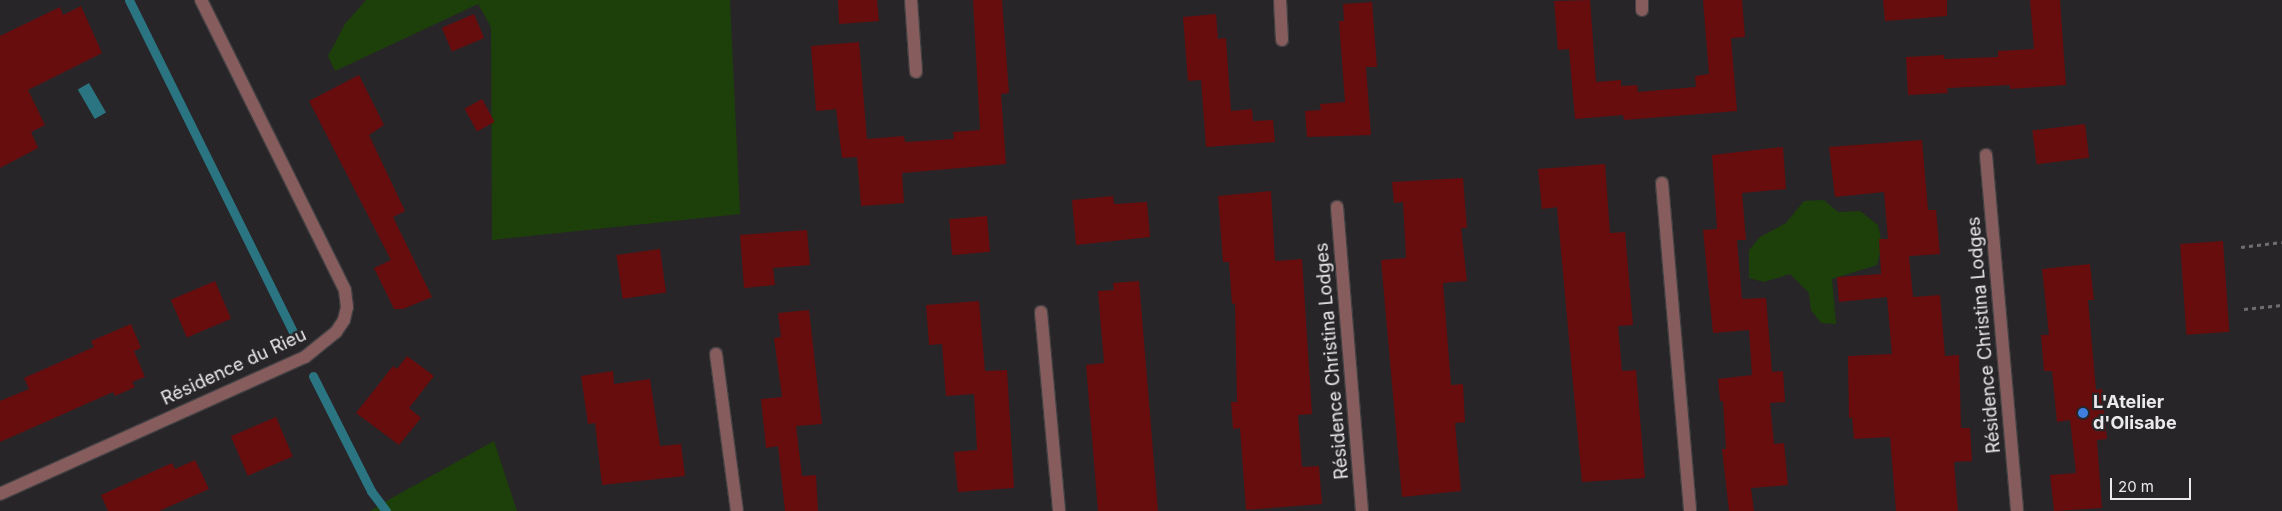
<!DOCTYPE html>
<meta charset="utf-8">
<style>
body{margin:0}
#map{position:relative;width:2282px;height:511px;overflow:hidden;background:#272528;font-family:Inter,sans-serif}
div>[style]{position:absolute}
.green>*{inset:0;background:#1d400a}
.water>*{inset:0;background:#2b7481;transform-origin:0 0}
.stream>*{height:9px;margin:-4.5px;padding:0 4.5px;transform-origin:4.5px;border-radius:4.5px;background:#2b7481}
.building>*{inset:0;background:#670d0e;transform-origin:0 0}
.path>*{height:3px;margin-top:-1.5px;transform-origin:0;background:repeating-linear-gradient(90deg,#6d6c6e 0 4px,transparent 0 8px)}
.roads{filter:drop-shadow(1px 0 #424043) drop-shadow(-1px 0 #424043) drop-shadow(0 1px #424043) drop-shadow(0 -1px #424043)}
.minor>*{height:12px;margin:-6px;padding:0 6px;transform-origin:6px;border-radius:6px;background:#865c5c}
.dots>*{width:14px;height:14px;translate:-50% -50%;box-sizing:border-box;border:2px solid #272528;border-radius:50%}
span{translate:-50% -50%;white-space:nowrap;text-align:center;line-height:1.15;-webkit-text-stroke:4.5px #272528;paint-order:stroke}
.street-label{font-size:18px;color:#eae9eb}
.poi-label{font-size:18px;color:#eae9eb;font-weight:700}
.left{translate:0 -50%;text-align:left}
.scale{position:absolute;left:2110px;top:478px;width:81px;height:22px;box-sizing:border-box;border:2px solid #eae9eb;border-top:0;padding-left:6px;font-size:15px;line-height:18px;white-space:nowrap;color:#eae9eb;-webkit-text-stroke:4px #272528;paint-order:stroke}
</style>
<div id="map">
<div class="green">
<div style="clip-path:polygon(366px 0,730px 0,740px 214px,492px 240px,491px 27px,478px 4px,335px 71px,328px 56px,345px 24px)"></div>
<div style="clip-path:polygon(1824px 200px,1838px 212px,1860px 211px,1878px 225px,1882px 244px,1877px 265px,1832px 279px,1836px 324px,1821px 323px,1811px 310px,1809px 293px,1790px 274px,1764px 282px,1749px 278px,1749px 250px,1760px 237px,1786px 223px,1804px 201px)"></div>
<div style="clip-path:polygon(494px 441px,517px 511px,370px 511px,390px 499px)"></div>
</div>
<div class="water">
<div style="left:89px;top:83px;width:34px;height:13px;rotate:60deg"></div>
</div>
<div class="stream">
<div style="left:129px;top:0;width:370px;rotate:63.7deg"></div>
<div style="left:313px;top:376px;width:129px;rotate:63.2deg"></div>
<div style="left:371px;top:491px;width:25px;rotate:53deg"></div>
</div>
<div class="building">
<div style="clip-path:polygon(838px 0,877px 0,879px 21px,839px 24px)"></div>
<div style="clip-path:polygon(973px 0,1002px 0,1009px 93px,1001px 94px,1006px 164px,902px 173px,904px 203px,861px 206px,857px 157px,842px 158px,836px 109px,816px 111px,811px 46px,859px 42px,867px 139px,904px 136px,905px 142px,954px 139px,953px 132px,980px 130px)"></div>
<div style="clip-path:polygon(1590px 0,1596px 82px,1621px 80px,1621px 86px,1637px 85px,1638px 92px,1696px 87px,1695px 76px,1709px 74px,1703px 0,1742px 0,1745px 37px,1731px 38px,1737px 111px,1624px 120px,1623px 115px,1575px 119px,1569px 49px,1558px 50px,1554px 1px)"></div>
<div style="clip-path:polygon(1883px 0,1947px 0,1947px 16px,1885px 21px)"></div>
<div style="clip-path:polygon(2030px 0,2060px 0,2066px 85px,2010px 89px,2010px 85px,1947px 88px,1948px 93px,1908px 95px,1906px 57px,1944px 55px,1944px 59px,1998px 57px,1998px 51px,2034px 49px)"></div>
<div style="clip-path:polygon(1372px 2px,1377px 67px,1366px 67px,1371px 135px,1307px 137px,1305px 111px,1321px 110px,1320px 104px,1345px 102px,1339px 21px,1344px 21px,1343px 4px)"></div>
<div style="clip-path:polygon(81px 6px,102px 53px,28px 90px,45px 125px,31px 132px,38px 148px,0 168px,0 36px,60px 7px,63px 15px)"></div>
<div style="left:474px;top:14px;width:26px;height:35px;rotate:67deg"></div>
<div style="clip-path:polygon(1216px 14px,1218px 39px,1226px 38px,1231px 111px,1252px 109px,1253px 121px,1273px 120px,1275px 142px,1206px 147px,1201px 80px,1188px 81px,1183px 17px)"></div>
<div style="clip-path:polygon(359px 75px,384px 125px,369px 135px,405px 211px,393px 217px,432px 297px,403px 309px,394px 309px,374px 268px,391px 260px,309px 101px)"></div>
<div style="left:482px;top:99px;width:26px;height:20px;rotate:61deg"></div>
<div style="left:2085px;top:124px;width:34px;height:53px;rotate:83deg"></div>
<div style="clip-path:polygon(1922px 140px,1928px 210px,1936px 210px,1940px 254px,1909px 256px,1913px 297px,1940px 295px,1945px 356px,1959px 355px,1961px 428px,1970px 428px,1972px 461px,1954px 462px,1958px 511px,1896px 511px,1890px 437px,1854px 439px,1852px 417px,1849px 418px,1848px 356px,1892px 354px,1887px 297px,1839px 302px,1837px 277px,1881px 274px,1879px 239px,1888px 239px,1884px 192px,1835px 197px,1829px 147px)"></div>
<div style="clip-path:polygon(1783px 147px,1786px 189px,1742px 193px,1746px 240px,1737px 240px,1742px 299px,1766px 298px,1772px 372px,1783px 371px,1785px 402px,1770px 403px,1774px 444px,1784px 443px,1788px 485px,1751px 488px,1754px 511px,1729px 511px,1722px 449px,1726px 449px,1723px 401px,1720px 401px,1718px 379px,1752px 375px,1749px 330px,1713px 333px,1703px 230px,1717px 229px,1712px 155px)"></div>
<div style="clip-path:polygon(1605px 164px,1610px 233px,1625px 232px,1633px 325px,1618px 326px,1622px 371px,1636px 370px,1645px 478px,1582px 482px,1557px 207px,1542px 209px,1538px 169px)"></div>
<div style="clip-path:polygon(1463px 178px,1467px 228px,1461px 228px,1467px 281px,1443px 283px,1451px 385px,1463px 384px,1465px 422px,1455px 423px,1461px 491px,1402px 497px,1381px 260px,1406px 258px,1403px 202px,1394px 203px,1392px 182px)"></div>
<div style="clip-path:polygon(1271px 191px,1275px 261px,1302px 259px,1312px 414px,1298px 415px,1302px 467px,1319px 466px,1322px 504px,1246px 510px,1240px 428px,1233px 429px,1231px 402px,1237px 402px,1235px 303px,1232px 304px,1229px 262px,1223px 262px,1218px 196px)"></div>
<div style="clip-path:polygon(1113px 196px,1114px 204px,1147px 202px,1150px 237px,1076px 245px,1072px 200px)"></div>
<div style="left:987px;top:216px;width:36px;height:38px;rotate:85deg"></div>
<div style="clip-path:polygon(807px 230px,810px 265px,773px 268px,775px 285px,744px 288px,740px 235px)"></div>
<div style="left:2223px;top:241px;width:91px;height:43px;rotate:86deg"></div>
<div style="left:660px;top:249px;width:44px;height:44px;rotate:82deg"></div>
<div style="clip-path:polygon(2090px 264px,2094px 300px,2088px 300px,2096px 390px,2102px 389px,2107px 439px,2097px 440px,2102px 508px,2054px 511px,2050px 475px,2076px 473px,2070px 420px,2057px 422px,2052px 371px,2044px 371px,2041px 335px,2049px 335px,2042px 269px)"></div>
<div style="left:215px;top:281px;width:41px;height:48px;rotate:67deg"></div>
<div style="clip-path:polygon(1139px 281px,1158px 511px,1098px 511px,1086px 365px,1104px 363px,1098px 291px,1114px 290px,1113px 283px)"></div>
<div style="clip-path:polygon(979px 301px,985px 371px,1007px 370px,1014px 488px,958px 492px,954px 452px,977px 450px,974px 394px,946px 396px,942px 344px,929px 345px,926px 305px)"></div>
<div style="clip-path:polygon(809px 310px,822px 424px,796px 426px,802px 476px,816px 475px,818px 511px,785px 511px,778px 446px,766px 448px,761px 399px,782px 397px,774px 338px,781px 337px,778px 313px)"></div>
<div style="clip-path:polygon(131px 324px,141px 348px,134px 351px,145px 377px,132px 382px,135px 387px,115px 396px,113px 392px,0 442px,0 401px,29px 389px,24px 378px,94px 347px,91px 341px)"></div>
<div style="clip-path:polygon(407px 356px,434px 376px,409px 408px,421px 418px,399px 445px,356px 413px,393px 366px,397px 369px)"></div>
<div style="clip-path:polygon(613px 371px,614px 384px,650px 379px,660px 446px,681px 444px,685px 476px,602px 485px,595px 423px,588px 424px,581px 376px)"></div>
<div style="left:276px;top:417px;width:43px;height:49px;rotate:67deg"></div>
<div style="clip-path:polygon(195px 460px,209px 489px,159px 511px,108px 511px,101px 495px,172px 463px,175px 469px)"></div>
</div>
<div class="path">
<div style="left:2241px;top:247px;width:41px;rotate:-7deg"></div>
<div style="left:2244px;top:309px;width:38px;rotate:-6deg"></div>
</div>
<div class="roads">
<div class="minor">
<div style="left:911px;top:0;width:72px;rotate:86deg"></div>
<div style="left:1280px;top:0;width:40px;rotate:87.1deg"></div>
<div style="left:1642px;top:0;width:10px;rotate:90deg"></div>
<div style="left:1986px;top:155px;width:357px;rotate:85deg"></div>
<div style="left:1662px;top:183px;width:329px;rotate:85.1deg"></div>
<div style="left:1337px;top:207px;width:305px;rotate:85.3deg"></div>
<div style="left:1041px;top:312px;width:200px;rotate:84.8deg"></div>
<div style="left:716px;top:354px;width:158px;rotate:82.4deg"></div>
<div style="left:0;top:494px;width:334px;rotate:-24.2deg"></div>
<div style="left:305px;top:357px;width:40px;rotate:-39deg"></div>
<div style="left:336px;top:332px;width:14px;rotate:-56deg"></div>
<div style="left:344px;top:320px;width:13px;rotate:-77deg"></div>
<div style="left:347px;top:307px;width:17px;rotate:-97deg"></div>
<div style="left:345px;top:290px;width:324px;rotate:-116.4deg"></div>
</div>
</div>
<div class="dots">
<div style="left:2083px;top:413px;background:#3f7fe0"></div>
</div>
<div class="street-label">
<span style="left:1984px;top:335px;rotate:-95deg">Résidence Christina Lodges</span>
<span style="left:1332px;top:361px;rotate:-95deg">Résidence Christina Lodges</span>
<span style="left:234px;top:367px;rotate:-25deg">Résidence du Rieu</span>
</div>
<div class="poi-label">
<span class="left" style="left:2093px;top:413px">L'Atelier<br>d'Olisabe</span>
</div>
<div class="scale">20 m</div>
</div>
